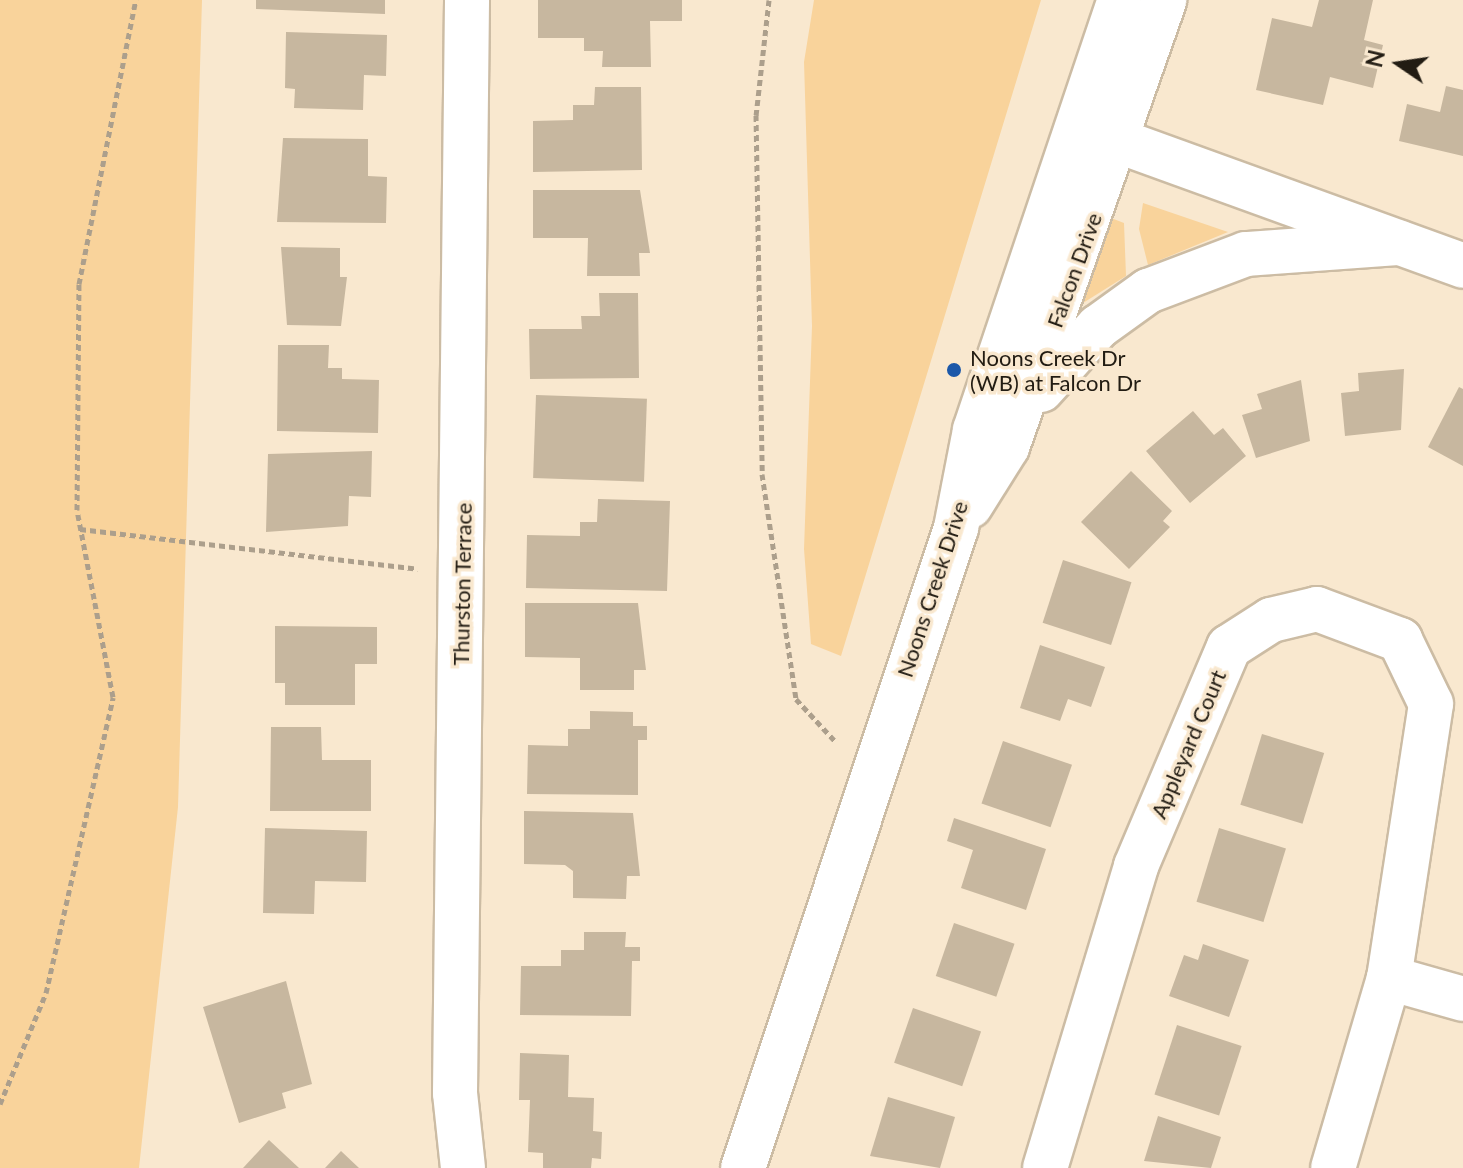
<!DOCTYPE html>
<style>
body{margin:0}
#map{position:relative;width:1463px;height:1168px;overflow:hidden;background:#f9e8cf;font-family:Lato,sans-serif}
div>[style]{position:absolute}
.green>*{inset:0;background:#f9d39b}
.building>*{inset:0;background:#c7b79f;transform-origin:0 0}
.path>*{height:5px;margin-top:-2.5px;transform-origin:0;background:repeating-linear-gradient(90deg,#ac9f8c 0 6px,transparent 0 10px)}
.roads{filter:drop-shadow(2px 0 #ccbca4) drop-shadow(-2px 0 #ccbca4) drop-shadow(0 2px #ccbca4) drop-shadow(0 -2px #ccbca4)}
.street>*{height:44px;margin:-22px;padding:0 22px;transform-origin:22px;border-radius:22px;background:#fff}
.secondary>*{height:44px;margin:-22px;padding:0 22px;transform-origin:22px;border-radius:22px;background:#fff}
.dots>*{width:22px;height:22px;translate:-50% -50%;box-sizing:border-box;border:4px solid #f9e8cf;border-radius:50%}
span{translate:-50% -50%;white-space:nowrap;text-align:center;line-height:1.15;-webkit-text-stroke:7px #f9e8cf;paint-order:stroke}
.street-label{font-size:22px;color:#221c13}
.poi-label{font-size:22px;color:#221c13}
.left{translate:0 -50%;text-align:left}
.north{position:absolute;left:1359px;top:24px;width:80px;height:80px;-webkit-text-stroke:6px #f9e8cf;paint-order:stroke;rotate:283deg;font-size:22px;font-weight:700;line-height:32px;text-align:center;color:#221c13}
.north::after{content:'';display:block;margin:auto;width:28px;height:36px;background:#221c13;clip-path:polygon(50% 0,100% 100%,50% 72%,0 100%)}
</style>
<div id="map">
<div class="green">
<div style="clip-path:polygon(0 0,202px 0,178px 807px,139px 1168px,0 1168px)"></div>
<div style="clip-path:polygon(814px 0,1041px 0,841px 656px,811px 644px,804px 549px,812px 326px,804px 62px)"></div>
<div style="clip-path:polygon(1143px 203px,1228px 232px,1148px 265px,1139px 229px)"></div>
<div style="clip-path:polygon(1111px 218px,1124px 223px,1126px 276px,1083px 303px)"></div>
</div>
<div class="building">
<div style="clip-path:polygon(256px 0,385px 0,385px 14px,256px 9px)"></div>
<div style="clip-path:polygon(538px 0,682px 0,682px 21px,650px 21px,651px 67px,602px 67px,603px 51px,584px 51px,584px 38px,538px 38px)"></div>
<div style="clip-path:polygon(1319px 0,1373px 0,1364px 40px,1383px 45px,1373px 88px,1330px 77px,1323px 105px,1256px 90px,1272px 18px,1312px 27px)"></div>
<div style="clip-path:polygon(286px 32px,387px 35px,386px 76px,364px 75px,363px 110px,294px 108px,295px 89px,285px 88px)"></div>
<div style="clip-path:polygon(1446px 86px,1463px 90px,1463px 156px,1399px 141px,1407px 104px,1440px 112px)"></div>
<div style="clip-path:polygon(595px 87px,641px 87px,642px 170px,533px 172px,533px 121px,573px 120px,573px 105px,594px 105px)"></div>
<div style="clip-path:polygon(283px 138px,368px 139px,368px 176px,387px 177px,386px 223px,277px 222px)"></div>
<div style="clip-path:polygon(533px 190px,640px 190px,650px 253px,639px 253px,640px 276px,587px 276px,588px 238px,533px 238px)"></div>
<div style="clip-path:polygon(281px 247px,340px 248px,340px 277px,347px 277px,341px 326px,287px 325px)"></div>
<div style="clip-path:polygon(599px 293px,638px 293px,639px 378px,530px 379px,529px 329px,582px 329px,581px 316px,600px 316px)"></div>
<div style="clip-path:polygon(278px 345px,329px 345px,328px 368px,342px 368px,342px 379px,379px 380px,378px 433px,277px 431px)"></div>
<div style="clip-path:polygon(1404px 369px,1401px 430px,1345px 436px,1341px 393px,1359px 391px,1358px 373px)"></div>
<div style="clip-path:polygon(1301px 380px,1310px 441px,1256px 458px,1242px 415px,1262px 409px,1257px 394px)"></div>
<div style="clip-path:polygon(1459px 387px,1463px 389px,1463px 466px,1428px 447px)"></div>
<div style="left:536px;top:395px;width:111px;height:83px;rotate:2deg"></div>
<div style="clip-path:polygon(1193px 411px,1214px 435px,1223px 428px,1246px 456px,1190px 503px,1146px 451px)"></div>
<div style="clip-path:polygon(372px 451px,371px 497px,349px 496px,348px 526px,266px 532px,268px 454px)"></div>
<div style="clip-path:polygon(1131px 471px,1172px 511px,1163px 521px,1170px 527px,1129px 569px,1081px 522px)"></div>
<div style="clip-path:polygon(598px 499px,670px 501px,667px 591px,526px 588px,527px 535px,580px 536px,580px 522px,597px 522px)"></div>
<div style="left:1063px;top:560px;width:72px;height:66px;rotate:18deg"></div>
<div style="clip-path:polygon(525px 603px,638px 603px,646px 670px,634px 670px,634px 690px,580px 690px,580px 658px,525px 657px)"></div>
<div style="clip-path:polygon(275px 626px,377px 627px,377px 664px,355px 664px,355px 705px,285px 705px,285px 683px,275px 683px)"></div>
<div style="clip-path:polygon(1040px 645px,1105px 667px,1091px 707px,1068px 699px,1060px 721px,1020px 708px)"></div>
<div style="clip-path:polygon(590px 711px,633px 712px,633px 726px,647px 726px,647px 740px,638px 740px,638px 795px,527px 794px,528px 745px,568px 746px,568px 729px,590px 729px)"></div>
<div style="clip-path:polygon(271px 727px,321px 727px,322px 760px,371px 760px,371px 811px,270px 811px)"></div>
<div style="left:1262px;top:734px;width:65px;height:74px;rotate:17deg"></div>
<div style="left:1003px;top:741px;width:73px;height:66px;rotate:19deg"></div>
<div style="clip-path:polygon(524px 811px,633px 813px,640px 876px,627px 876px,626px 899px,573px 898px,573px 871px,565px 865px,524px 864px)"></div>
<div style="clip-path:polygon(954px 818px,1046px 849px,1026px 910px,961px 888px,973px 850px,947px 841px)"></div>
<div style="clip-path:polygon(265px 828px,367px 831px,366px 882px,315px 881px,314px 914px,263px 913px)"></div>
<div style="left:1219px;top:828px;width:70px;height:77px;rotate:17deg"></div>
<div style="left:954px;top:923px;width:64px;height:56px;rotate:19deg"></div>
<div style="clip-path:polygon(584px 932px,626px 932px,625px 947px,640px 947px,640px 961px,632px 961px,631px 1016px,520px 1015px,521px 966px,561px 966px,561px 950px,584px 950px)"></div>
<div style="clip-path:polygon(1203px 944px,1249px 960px,1229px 1017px,1169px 996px,1184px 955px,1198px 960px)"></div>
<div style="clip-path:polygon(286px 981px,312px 1084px,282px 1093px,286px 1108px,239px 1123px,203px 1007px)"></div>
<div style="left:913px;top:1008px;width:72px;height:58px;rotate:19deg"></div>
<div style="left:1177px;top:1025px;width:68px;height:73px;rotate:18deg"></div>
<div style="clip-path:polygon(520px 1053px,569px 1055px,568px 1097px,594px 1098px,593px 1131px,602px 1132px,601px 1159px,592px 1158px,591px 1168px,543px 1168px,543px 1153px,528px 1152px,530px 1100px,519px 1100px)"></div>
<div style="clip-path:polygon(888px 1097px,955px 1117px,940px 1168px,870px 1156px)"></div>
<div style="clip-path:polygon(1158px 1116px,1221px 1137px,1211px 1168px,1144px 1161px)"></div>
<div style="clip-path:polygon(269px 1140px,299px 1168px,243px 1168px)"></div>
<div style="clip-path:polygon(341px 1151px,359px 1168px,325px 1168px)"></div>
</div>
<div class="path">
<div style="left:769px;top:0;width:116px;rotate:96.4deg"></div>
<div style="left:756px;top:115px;width:359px;rotate:89deg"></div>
<div style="left:762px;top:474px;width:228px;rotate:81.4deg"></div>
<div style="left:796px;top:699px;width:59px;rotate:47.1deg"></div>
<div style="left:80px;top:529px;width:340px;rotate:6.7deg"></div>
<div style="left:0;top:1104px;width:120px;rotate:-67.5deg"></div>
<div style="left:46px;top:993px;width:303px;rotate:-77.2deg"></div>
<div style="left:113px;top:697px;width:190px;rotate:-100.9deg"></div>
<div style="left:77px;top:510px;width:226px;rotate:-89.5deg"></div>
<div style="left:79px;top:284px;width:290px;rotate:-78.7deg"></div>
</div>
<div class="roads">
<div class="street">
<div style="left:1389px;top:978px;width:77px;rotate:15.8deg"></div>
<div style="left:463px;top:1168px;width:75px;rotate:-96.1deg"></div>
<div style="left:455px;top:1093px;width:1093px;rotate:-89.37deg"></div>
<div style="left:1045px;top:1168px;width:315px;rotate:-73.2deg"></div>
<div style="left:1136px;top:866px;width:238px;rotate:-67deg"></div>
<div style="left:1229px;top:647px;width:50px;rotate:-32.7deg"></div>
<div style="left:1271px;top:620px;width:47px;rotate:-13.4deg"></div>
<div style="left:1317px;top:609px;width:89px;rotate:20.5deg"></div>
<div style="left:1400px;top:640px;width:71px;rotate:64.2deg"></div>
<div style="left:1431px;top:704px;width:277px;rotate:98.7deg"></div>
<div style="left:1389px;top:978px;width:198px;rotate:106.4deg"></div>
</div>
<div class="secondary">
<div style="left:1091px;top:131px;width:396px;rotate:19.9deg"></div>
<div style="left:1041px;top:390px;width:85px;rotate:-47.9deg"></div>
<div style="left:1098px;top:327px;width:62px;rotate:-35.8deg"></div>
<div style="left:1148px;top:291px;width:105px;rotate:-20.7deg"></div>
<div style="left:1246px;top:254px;width:154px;rotate:-4.1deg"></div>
<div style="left:970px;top:506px;width:70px;rotate:-57.9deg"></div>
<div style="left:1007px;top:447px;width:474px;rotate:-70.6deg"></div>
<div style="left:743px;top:1168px;width:675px;rotate:-71.59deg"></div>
<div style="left:956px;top:528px;width:100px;rotate:-79deg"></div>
<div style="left:975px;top:430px;width:454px;rotate:-71.4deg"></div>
</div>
</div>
<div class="dots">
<div style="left:954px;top:370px;background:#1c58a9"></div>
</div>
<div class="street-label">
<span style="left:1074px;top:270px;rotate:-70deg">Falcon Drive</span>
<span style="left:462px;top:584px;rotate:-89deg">Thurston Terrace</span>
<span style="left:932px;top:589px;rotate:-72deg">Noons Creek Drive</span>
<span style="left:1188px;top:744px;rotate:-67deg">Appleyard Court</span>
</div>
<div class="poi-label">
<span class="left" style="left:970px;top:370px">Noons Creek Dr<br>(WB) at Falcon Dr</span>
</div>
<div class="north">N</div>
</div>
